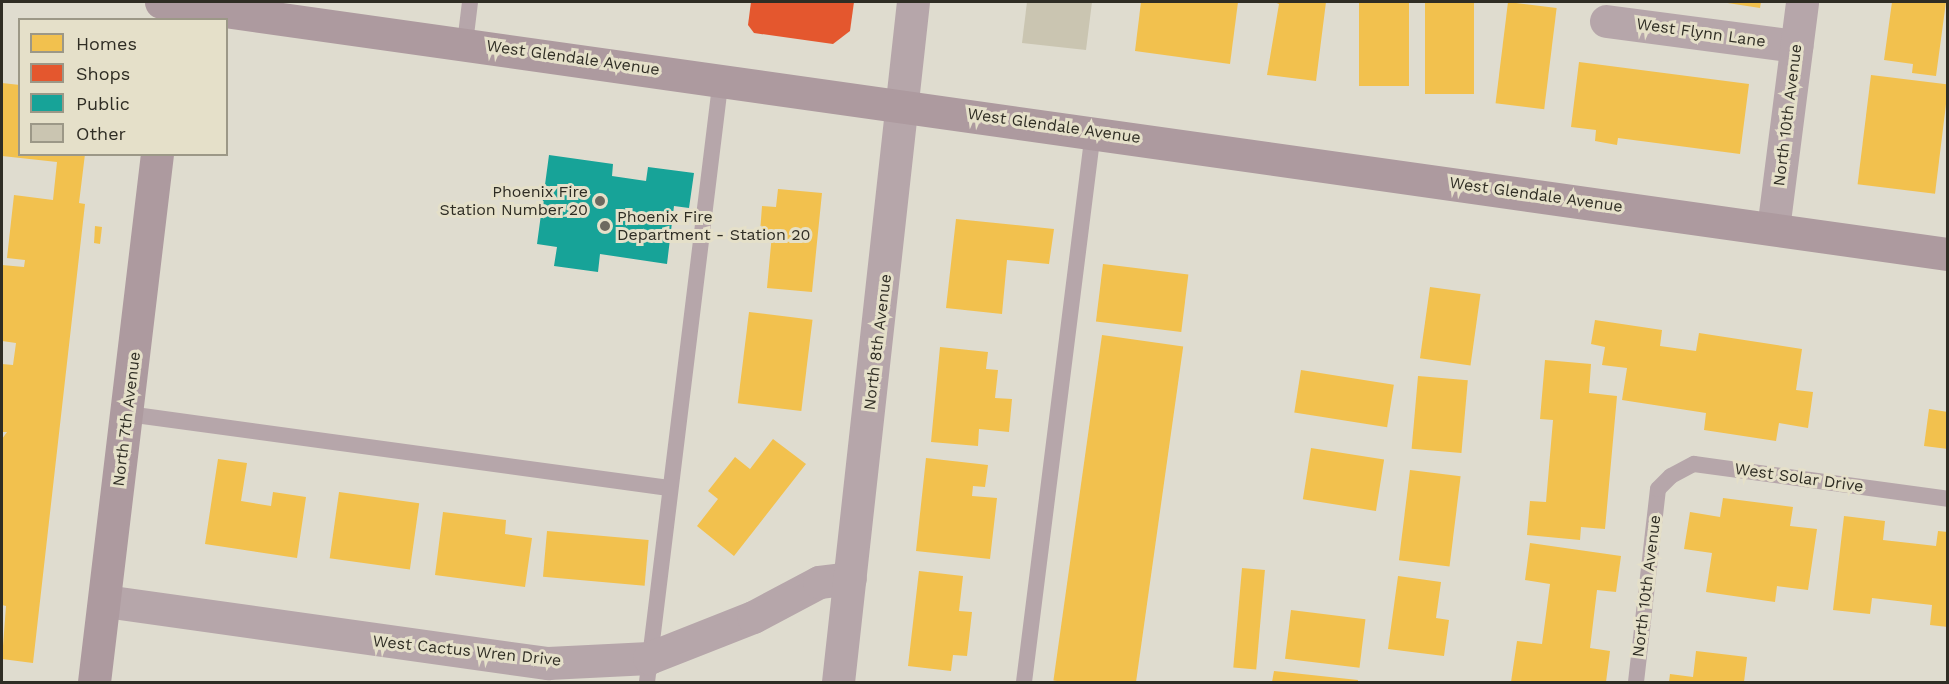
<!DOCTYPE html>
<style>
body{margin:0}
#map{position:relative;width:1949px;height:684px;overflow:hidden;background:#dfdccf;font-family:"Work Sans",sans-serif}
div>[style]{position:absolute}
.homes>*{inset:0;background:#f2c14e;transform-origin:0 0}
.shops>*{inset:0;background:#e4572e}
.public>*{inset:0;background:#17a398}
.building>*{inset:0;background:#cac5b1}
.service>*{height:16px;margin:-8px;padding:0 8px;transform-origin:8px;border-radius:8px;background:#b6a6aa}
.minor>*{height:33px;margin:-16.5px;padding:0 16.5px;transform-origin:16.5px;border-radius:16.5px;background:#b6a6aa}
.secondary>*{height:33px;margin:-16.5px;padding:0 16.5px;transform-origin:16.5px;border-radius:16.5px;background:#ad9a9f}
.dots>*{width:16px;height:16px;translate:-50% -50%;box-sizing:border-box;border:3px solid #e5e0c9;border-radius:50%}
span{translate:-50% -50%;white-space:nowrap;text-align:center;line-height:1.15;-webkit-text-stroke:6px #e5e0c9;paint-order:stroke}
.street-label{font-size:16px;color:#2f2d24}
.poi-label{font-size:16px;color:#2f2d24}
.right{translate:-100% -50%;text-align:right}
.left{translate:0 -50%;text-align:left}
.frame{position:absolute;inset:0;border:3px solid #2f2d24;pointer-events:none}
.legend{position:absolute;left:18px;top:18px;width:210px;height:138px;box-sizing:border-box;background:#e5e0c9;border:2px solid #9c9887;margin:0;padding:8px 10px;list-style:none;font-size:18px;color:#2f2d24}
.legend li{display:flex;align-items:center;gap:12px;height:30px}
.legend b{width:30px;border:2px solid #9c9887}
</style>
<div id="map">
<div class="homes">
<div style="clip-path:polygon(1141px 2px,1238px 2px,1230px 64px,1135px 51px)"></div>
<div style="clip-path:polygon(1274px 2px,1326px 2px,1316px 81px,1267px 75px,1279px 4px)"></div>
<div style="left:1359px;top:2px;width:50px;height:84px"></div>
<div style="left:1425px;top:2px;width:49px;height:92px"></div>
<div style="left:1508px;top:2px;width:49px;height:102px;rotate:7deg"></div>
<div style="clip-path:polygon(1721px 2px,1761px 2px,1760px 8px)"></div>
<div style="clip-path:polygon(1892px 2px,1946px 2px,1936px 76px,1912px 73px,1913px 64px,1884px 60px)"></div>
<div style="clip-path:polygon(1579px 62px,1749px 84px,1740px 154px,1618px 138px,1617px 145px,1595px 141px,1596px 130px,1571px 127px)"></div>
<div style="left:1871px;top:75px;width:78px;height:110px;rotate:7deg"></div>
<div style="clip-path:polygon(2px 83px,20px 85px,20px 154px,85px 154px,79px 203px,85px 204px,33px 663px,2px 659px,6px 606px,2px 605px,2px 439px,7px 432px,2px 432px,2px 364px,13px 365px,16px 343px,2px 341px,2px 265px,24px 267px,25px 260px,7px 258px,14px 195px,53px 200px,57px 162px,2px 156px)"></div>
<div style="clip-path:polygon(778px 189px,822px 193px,812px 292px,767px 288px,772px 234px,760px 233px,762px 206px,776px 207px)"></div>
<div style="clip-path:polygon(956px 219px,1054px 229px,1049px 264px,1007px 260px,1002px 314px,946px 308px)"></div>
<div style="clip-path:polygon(95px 226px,102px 227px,100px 244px,94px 243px)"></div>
<div style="left:1103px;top:264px;width:86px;height:58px;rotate:7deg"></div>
<div style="left:1430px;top:287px;width:51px;height:72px;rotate:8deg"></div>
<div style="left:749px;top:312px;width:64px;height:92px;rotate:7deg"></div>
<div style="clip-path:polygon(1595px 320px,1662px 330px,1660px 346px,1696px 351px,1699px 333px,1802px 349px,1796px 390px,1813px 392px,1808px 428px,1779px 423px,1776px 441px,1704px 430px,1706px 413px,1622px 400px,1627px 368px,1602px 365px,1605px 347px,1591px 344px)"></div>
<div style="left:1102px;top:335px;width:82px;height:349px;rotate:8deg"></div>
<div style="clip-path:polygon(940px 347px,988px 352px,986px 369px,998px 370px,995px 398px,1012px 399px,1009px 432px,979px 429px,978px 446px,931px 442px)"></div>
<div style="clip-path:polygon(1545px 360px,1591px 364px,1589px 393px,1617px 396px,1605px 529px,1581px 527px,1580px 540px,1527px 535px,1530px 501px,1546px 502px,1553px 420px,1540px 419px)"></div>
<div style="left:1301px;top:370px;width:94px;height:43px;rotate:9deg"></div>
<div style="left:1418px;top:376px;width:50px;height:73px;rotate:5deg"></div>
<div style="clip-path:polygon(1929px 409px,1948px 412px,1948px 449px,1924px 446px)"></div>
<div style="clip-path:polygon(773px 439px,806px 464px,734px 556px,697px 526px,718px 499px,708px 491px,735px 457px,750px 469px)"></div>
<div style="left:1311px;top:448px;width:74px;height:52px;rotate:9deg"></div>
<div style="clip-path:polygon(926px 458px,988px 465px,985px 487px,973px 486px,972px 496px,997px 498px,990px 559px,916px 551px)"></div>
<div style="clip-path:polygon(218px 459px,247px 463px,241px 501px,271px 506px,273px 492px,306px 497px,297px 558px,205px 544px)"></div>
<div style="left:1410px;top:470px;width:51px;height:91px;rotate:7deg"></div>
<div style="left:339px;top:492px;width:81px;height:67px;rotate:8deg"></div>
<div style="clip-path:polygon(1723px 498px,1793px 507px,1790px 526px,1817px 529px,1808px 590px,1777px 586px,1775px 602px,1706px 592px,1712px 553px,1684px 549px,1690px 512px,1720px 517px)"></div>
<div style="clip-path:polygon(443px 512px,506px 520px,505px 534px,532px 538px,525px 587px,435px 575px)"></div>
<div style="clip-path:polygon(1844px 516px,1885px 521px,1883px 540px,1936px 546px,1938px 531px,1948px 532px,1948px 627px,1930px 625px,1932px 605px,1872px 598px,1870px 614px,1833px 610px)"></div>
<div style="left:547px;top:531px;width:102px;height:46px;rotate:5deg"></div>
<div style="clip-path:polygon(1530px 543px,1621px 556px,1616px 592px,1597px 590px,1590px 648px,1610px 651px,1606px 682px,1511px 682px,1517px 641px,1542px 644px,1550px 584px,1525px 580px)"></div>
<div style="left:1242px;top:568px;width:23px;height:100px;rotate:5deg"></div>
<div style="clip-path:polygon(919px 571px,963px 576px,959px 611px,972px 612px,967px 656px,953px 655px,951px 671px,908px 666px)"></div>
<div style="clip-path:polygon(1398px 576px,1441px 582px,1436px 618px,1449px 620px,1444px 656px,1388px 649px)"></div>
<div style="left:1291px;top:610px;width:75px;height:49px;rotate:7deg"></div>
<div style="clip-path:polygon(1696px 651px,1747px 657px,1744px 682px,1669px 682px,1670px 674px,1693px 677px)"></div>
<div style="clip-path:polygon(1274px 671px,1358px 680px,1358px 682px,1272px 682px)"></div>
</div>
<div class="shops">
<div style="clip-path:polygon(751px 2px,854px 2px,850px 31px,833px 44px,754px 33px,748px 25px)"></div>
</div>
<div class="public">
<div style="clip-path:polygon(549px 155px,613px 164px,612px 176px,646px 181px,648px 167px,694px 173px,689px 208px,674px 206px,667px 264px,600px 254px,598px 272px,554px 266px,557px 247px,537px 244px)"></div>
</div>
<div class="building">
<div style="clip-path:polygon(1027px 2px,1092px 2px,1086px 50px,1022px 43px)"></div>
</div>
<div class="service">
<div style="left:465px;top:43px;width:41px;rotate:-83deg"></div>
<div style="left:128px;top:414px;width:546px;rotate:7.79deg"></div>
<div style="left:647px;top:682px;width:609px;rotate:-83.02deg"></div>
<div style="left:1024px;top:682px;width:554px;rotate:-82.85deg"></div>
<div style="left:1636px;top:682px;width:194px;rotate:-83.5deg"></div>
<div style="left:1658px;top:489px;width:18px;rotate:-45deg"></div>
<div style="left:1671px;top:476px;width:26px;rotate:-28deg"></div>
<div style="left:1694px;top:464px;width:256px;rotate:7.8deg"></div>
</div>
<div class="minor">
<div style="left:1606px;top:21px;width:192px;rotate:7.5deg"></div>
<div style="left:1773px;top:229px;width:229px;rotate:-82.7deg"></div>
<div style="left:105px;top:601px;width:447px;rotate:8deg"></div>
<div style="left:548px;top:663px;width:101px;rotate:-2.8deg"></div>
<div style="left:649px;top:658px;width:112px;rotate:-21.5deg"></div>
<div style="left:753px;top:617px;width:75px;rotate:-27.9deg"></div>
<div style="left:819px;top:582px;width:31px;rotate:-7deg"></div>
<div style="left:838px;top:682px;width:684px;rotate:-83.71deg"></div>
</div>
<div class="secondary">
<div style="left:161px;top:2px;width:1805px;rotate:8.03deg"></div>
<div style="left:94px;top:682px;width:532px;rotate:-83.2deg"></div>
</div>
<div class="dots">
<div style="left:600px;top:201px;background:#6d6a60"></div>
<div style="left:605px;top:226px;background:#6d6a60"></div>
</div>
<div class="street-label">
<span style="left:1701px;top:33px;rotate:8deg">West Flynn Lane</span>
<span style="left:573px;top:58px;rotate:8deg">West Glendale Avenue</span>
<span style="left:1788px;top:115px;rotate:-83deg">North 10th Avenue</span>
<span style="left:1054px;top:126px;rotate:8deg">West Glendale Avenue</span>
<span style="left:1536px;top:195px;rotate:8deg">West Glendale Avenue</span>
<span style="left:878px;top:342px;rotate:-83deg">North 8th Avenue</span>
<span style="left:127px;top:419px;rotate:-83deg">North 7th Avenue</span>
<span style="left:1799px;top:478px;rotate:8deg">West Solar Drive</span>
<span style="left:1647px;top:586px;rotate:-83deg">North 10th Avenue</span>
<span style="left:467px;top:651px;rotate:6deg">West Cactus Wren Drive</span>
</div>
<div class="poi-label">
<span class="right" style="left:588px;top:201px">Phoenix Fire<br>Station Number 20</span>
<span class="left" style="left:617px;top:226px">Phoenix Fire<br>Department - Station 20</span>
</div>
<div class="frame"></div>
<ul class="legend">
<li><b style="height:16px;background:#f2c14e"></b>Homes</li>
<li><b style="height:16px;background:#e4572e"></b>Shops</li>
<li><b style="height:16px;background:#17a398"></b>Public</li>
<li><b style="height:16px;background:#cac5b1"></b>Other</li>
</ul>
</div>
